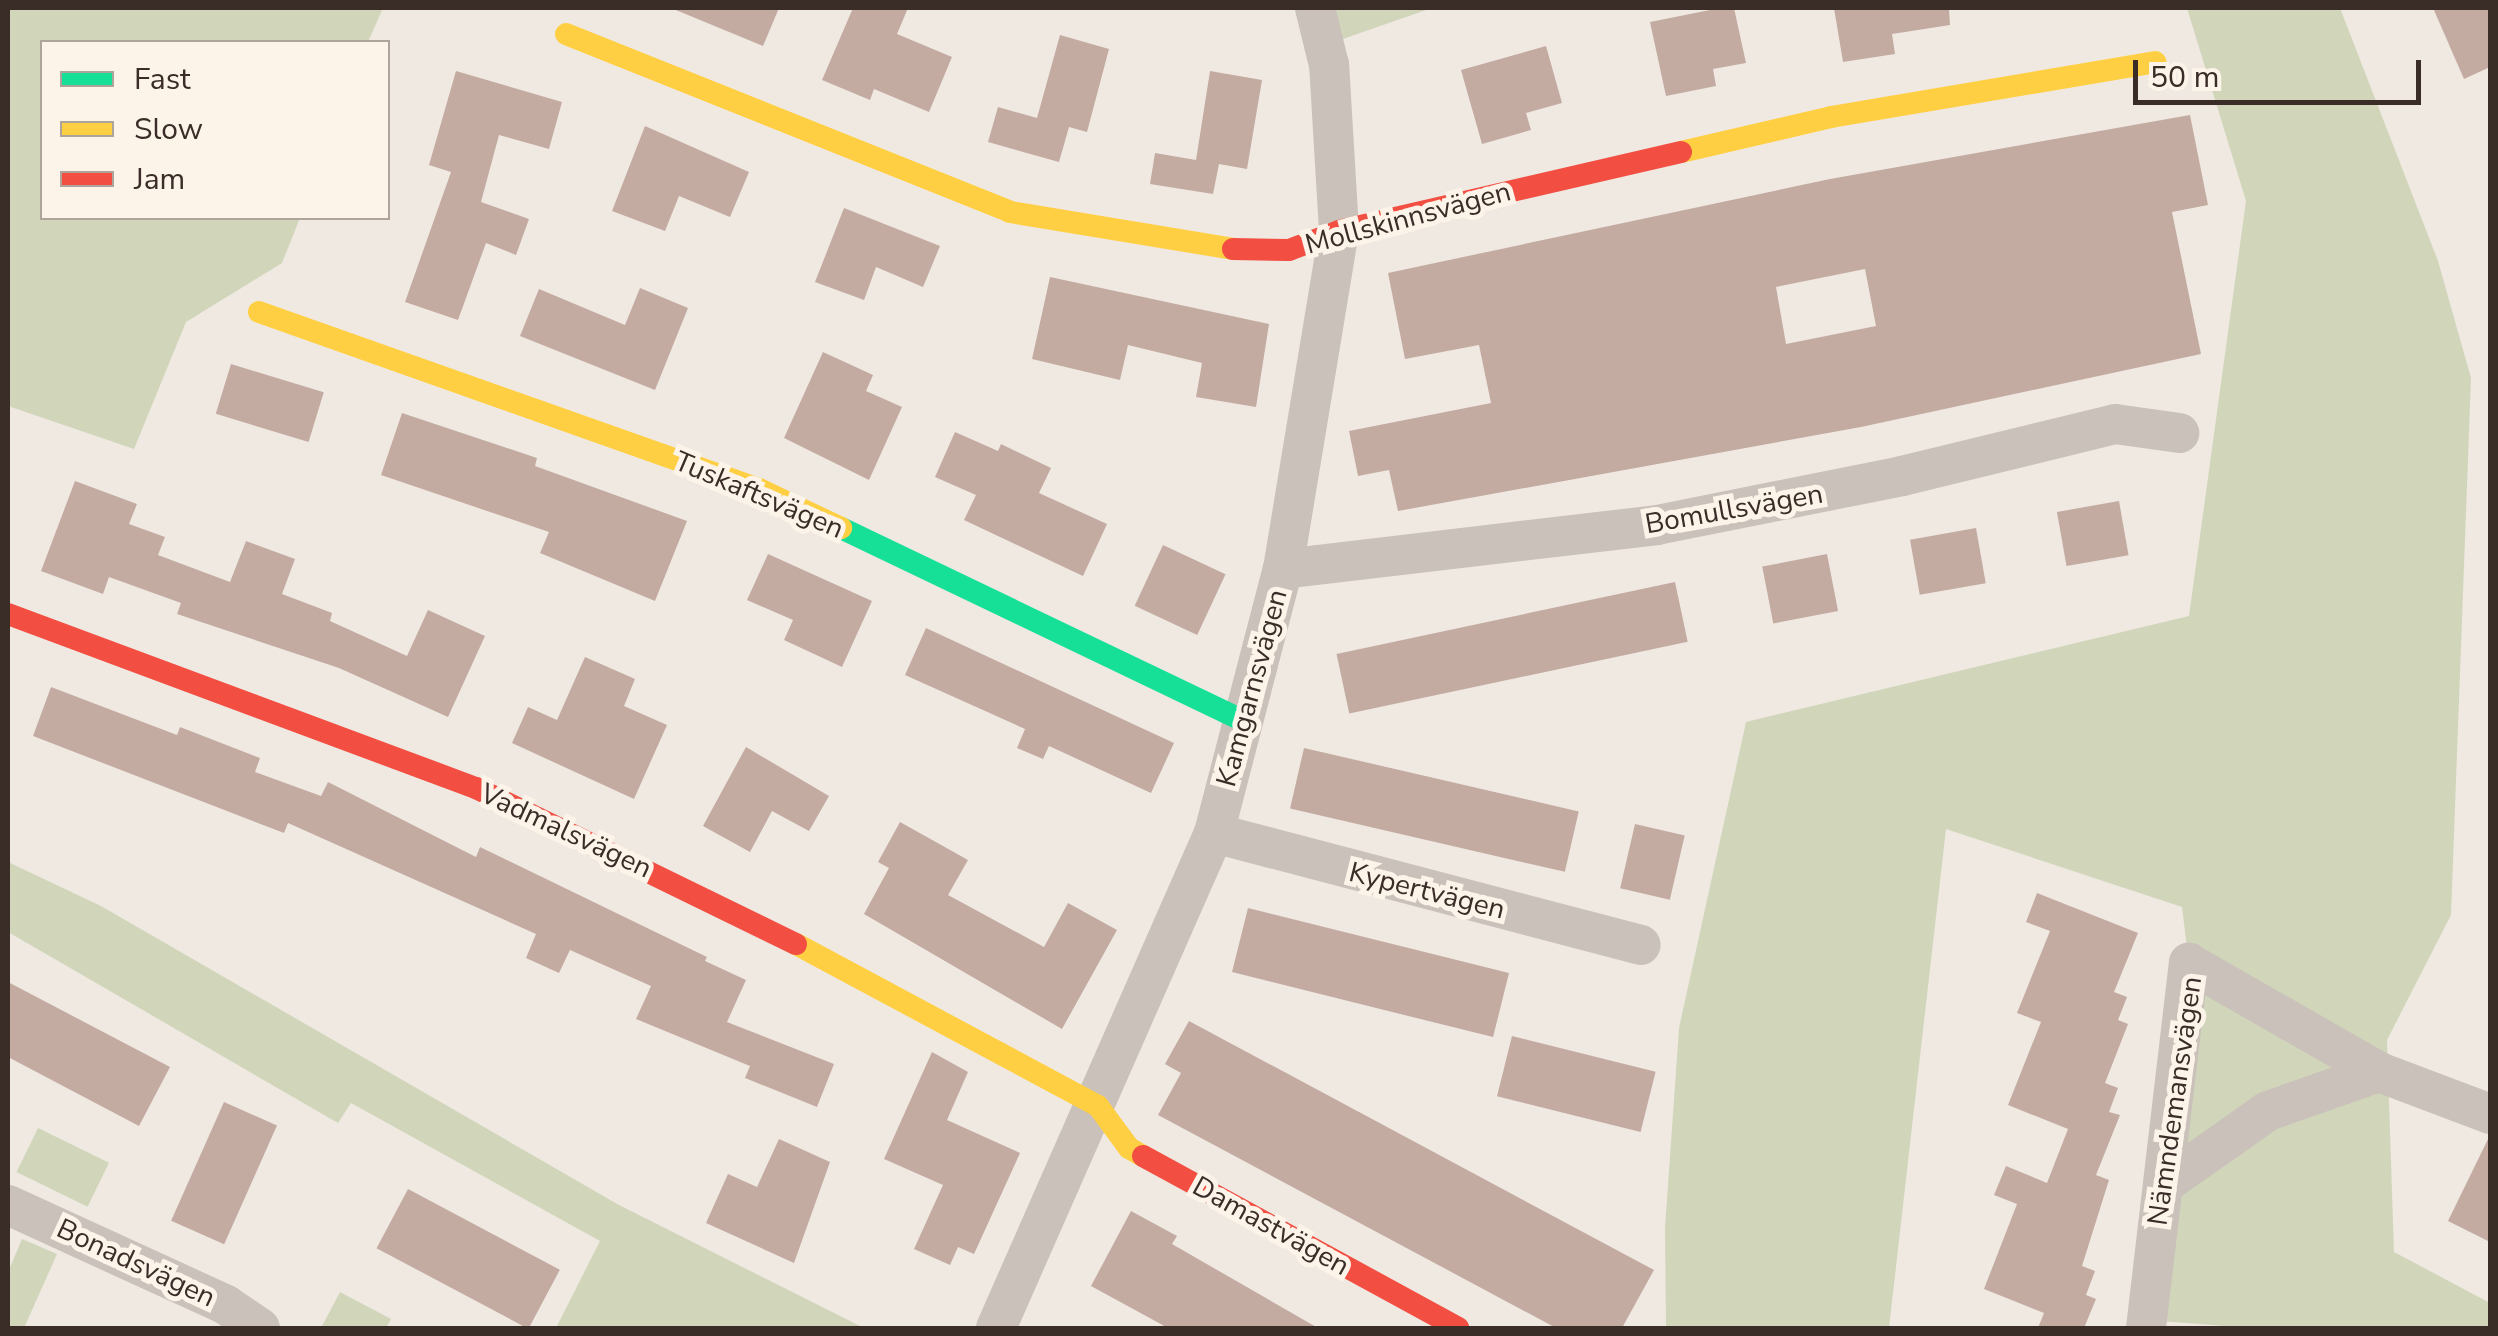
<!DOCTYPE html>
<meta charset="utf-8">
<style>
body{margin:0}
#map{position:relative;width:2498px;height:1336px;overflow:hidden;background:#efe9e2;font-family:"Nunito Sans",sans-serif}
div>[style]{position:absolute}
.green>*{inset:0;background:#d1d6ba;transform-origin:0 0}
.building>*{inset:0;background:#c4aba2;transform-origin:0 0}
.street>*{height:40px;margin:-20px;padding:0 20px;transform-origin:20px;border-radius:20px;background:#c9c1ba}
.fast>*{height:22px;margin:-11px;padding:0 11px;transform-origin:11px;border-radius:11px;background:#16e098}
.slow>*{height:22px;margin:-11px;padding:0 11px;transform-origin:11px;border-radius:11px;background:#ffcf43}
.jam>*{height:22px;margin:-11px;padding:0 11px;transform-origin:11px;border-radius:11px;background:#f24e42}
span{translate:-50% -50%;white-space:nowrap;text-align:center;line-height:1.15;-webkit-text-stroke:10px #fcf3e9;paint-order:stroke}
.street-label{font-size:28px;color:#3a2d28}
.frame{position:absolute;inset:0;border:10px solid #3a2d28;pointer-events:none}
.legend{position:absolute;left:40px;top:40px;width:350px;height:180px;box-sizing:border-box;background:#fcf3e9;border:2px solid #aea49c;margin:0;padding:12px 18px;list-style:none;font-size:30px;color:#3a2d28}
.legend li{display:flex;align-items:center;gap:20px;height:50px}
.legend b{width:50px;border:2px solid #aea49c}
.scale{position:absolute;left:2133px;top:60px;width:288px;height:45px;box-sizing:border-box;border:5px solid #3a2d28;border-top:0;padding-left:12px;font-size:30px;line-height:35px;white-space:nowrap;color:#3a2d28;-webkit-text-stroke:8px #fcf3e9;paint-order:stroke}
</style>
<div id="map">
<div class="green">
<div style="clip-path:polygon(8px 8px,383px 8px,368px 42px,42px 42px,42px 218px,300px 218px,282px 263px,186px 322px,134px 449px,8px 406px)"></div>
<div style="clip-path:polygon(1335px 8px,1432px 8px,1340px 40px)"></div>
<div style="clip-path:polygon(2187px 8px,2340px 8px,2438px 261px,2471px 378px,2451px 915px,2387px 1040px,2394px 1252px,2490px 1303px,2490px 1328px,2251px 1328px,2147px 1320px,2189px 964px,2182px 907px,1946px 829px,1889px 1328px,1666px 1328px,1665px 1228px,1679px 1028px,1746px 722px,2189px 616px,2246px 201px)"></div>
<div style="clip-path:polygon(8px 862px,101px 906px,619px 1205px,864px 1328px,556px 1328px,600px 1241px,351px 1103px,338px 1123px,8px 932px)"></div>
<div style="left:38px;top:1128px;width:79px;height:49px;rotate:26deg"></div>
<div style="clip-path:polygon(22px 1239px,57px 1254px,24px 1328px,8px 1328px,8px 1272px)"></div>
<div style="clip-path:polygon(340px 1292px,391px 1319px,386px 1328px,321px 1328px)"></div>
</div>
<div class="building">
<div style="clip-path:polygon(671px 8px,779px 8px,763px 46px)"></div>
<div style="clip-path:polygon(853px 8px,908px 8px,897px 34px,952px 57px,929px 112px,874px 89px,870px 100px,822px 80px)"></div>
<div style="clip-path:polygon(1720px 8px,1734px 8px,1746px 63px,1713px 69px,1716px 86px,1666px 96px,1650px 22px)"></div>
<div style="clip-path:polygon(1834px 8px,1949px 8px,1950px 25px,1892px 34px,1895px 54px,1843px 62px)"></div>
<div style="clip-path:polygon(2433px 8px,2490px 8px,2490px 67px,2464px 79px)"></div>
<div style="clip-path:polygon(1060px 35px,1109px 49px,1087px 132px,1069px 127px,1059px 162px,988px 142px,998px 107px,1037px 118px)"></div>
<div style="clip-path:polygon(1546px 46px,1562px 103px,1526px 113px,1531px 130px,1482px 144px,1461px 70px)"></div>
<div style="clip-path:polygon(456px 71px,562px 102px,549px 149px,499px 135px,481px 202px,529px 219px,516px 255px,486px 243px,458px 320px,405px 302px,451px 172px,429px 165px)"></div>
<div style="clip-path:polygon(1210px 71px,1262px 80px,1247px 169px,1219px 164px,1213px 194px,1150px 184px,1155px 153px,1196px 160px)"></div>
<div style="clip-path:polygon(evenodd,2190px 115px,2208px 205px,2172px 212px,2201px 354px,1861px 427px,1398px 511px,1389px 470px,1358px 476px,1349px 431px,1491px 403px,1479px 345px,1405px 359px,1388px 273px,1830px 179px,2190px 115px,1865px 269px,1876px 326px,1786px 344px,1776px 287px,1865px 269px)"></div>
<div style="clip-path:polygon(645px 126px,749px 172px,730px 217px,679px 196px,665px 231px,612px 211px)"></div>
<div style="clip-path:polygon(844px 208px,940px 246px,923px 287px,876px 267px,864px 300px,815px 282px)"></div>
<div style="clip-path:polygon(1050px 277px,1269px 324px,1256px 407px,1196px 397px,1202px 363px,1128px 345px,1120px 380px,1032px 359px)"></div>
<div style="clip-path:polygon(640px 288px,688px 308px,655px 390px,520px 336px,539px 289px,625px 325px)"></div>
<div style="clip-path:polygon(823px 352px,873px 375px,866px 391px,902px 407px,869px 480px,784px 438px)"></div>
<div style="left:231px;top:364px;width:97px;height:52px;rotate:17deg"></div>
<div style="clip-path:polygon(402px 413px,537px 458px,535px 466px,687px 521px,655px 601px,540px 553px,549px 532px,381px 475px)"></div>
<div style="clip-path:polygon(955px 432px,998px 451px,1001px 444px,1051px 468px,1039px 493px,1107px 524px,1083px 576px,964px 520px,976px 495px,935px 477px)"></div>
<div style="clip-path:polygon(75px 481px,137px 504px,129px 524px,165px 537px,158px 555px,230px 582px,246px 541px,295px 559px,282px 594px,332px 613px,330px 621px,407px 656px,428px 610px,485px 636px,448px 717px,339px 668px,177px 614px,181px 603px,109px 577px,103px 594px,41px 571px)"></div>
<div style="left:2119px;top:501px;width:55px;height:63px;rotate:80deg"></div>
<div style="left:1976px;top:528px;width:56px;height:67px;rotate:80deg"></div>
<div style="left:1163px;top:545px;width:69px;height:67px;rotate:25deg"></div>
<div style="clip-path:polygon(768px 554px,872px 601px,842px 667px,784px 640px,793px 620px,747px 600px)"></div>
<div style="left:1827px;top:554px;width:58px;height:66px;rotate:79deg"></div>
<div style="left:1675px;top:582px;width:61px;height:346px;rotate:78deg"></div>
<div style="clip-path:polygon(926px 628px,1174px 743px,1151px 793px,1049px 746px,1043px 759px,1017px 748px,1025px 729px,905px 675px)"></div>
<div style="clip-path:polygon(585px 657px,635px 679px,624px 706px,667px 725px,634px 799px,512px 743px,528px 707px,557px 720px)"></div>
<div style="clip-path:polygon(51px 687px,177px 735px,180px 727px,260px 758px,255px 772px,321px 796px,328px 782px,476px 857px,480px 847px,707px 957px,705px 961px,746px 980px,727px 1022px,834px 1064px,817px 1107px,745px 1078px,750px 1066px,636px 1019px,651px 986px,570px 950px,559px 973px,526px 958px,536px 934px,288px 823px,284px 833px,33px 736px)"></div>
<div style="clip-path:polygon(746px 747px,829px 796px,809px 831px,772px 811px,750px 852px,703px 826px)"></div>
<div style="left:1304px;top:748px;width:282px;height:62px;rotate:13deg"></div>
<div style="clip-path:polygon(900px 822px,968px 860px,948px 895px,1044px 947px,1068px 903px,1117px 930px,1062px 1029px,864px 914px,889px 868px,878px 862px)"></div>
<div style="left:1635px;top:824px;width:51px;height:66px;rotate:13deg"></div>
<div style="clip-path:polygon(2037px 893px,2138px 933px,2114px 992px,2127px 997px,2118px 1020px,2128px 1024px,2105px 1083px,2118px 1088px,2109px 1112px,2120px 1115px,2096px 1175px,2109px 1180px,2082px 1266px,2095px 1271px,2086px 1295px,2096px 1299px,2084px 1328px,2038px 1328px,2044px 1313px,1984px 1289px,2017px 1204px,1994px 1195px,2006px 1166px,2047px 1183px,2068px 1129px,2008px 1105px,2041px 1022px,2017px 1013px,2050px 931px,2026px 922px)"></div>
<div style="left:1248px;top:908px;width:269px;height:66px;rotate:14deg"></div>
<div style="clip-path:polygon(8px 982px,170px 1067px,139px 1126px,8px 1057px)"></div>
<div style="clip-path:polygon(1189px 1021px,1654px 1270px,1622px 1328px,1556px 1328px,1158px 1115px,1181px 1073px,1165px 1064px)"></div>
<div style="left:1512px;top:1036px;width:148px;height:62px;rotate:14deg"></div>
<div style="clip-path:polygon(932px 1052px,968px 1072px,947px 1120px,1020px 1153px,974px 1254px,958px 1247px,950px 1265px,914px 1249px,943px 1185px,884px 1159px)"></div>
<div style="left:224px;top:1102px;width:58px;height:130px;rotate:24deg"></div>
<div style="clip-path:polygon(2489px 1137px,2490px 1137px,2490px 1242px,2448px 1221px)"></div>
<div style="clip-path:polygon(779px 1139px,830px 1162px,794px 1263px,706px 1223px,728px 1174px,757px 1187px)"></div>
<div style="left:408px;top:1189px;width:172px;height:67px;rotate:28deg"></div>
<div style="clip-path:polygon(1131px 1211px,1177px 1236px,1172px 1244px,1318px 1328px,1168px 1328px,1091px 1286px)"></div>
</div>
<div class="street">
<div style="left:1283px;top:569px;width:377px;rotate:-6.7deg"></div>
<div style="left:1657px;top:525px;width:250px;rotate:-11.3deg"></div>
<div style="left:1902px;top:476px;width:219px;rotate:-13.7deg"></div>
<div style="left:2115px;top:424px;width:65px;rotate:8deg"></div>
<div style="left:1214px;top:833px;width:441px;rotate:14.7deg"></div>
<div style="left:2163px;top:1185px;width:128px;rotate:-35.2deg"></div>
<div style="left:2268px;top:1111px;width:118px;rotate:-19.4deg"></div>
<div style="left:8px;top:1205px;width:240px;rotate:24.6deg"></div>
<div style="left:226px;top:1305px;width:41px;rotate:34.1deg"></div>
<div style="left:996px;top:1328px;width:541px;rotate:-66.23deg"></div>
<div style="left:1214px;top:833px;width:273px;rotate:-75.4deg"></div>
<div style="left:1283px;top:569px;width:343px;rotate:-80.6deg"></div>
<div style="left:1339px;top:231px;width:166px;rotate:-93.4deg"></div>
<div style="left:1329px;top:65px;width:59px;rotate:-103.8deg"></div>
<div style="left:2146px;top:1328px;width:368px;rotate:-83.3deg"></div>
<div style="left:2189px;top:963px;width:219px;rotate:29.8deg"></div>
<div style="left:2379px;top:1072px;width:119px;rotate:20.7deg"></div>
</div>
<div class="fast">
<div style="left:841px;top:528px;width:445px;rotate:25.6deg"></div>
</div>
<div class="slow">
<div style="left:566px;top:34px;width:478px;rotate:21.8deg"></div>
<div style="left:1010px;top:212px;width:226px;rotate:9.4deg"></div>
<div style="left:1681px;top:152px;width:154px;rotate:-13.1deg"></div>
<div style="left:1831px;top:117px;width:329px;rotate:-9.6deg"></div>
<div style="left:259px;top:312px;width:530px;rotate:19.49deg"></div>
<div style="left:759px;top:489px;width:91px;rotate:25.4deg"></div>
<div style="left:796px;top:944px;width:343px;rotate:28.2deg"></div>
<div style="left:1098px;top:1106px;width:52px;rotate:53.6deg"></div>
<div style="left:1129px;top:1148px;width:16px;rotate:30deg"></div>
</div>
<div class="jam">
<div style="left:1233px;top:249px;width:56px;rotate:1deg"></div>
<div style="left:1289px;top:250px;width:53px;rotate:-20.8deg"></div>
<div style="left:1339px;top:231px;width:351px;rotate:-13deg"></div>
<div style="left:8px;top:614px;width:499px;rotate:20.4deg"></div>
<div style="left:476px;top:788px;width:356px;rotate:26deg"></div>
<div style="left:1143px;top:1156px;width:359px;rotate:28.6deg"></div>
</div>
<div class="street-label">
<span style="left:1408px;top:218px;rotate:-15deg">Mollskinnsvägen</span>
<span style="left:759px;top:495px;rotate:23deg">Tuskaftsvägen</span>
<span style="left:1734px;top:509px;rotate:-10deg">Bomullsvägen</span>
<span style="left:1252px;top:688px;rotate:-75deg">Kamgarnsvägen</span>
<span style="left:566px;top:831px;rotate:25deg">Vadmalsvägen</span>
<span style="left:1427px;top:891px;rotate:14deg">Kypertvägen</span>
<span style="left:2175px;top:1101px;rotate:-82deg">Nämndemansvägen</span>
<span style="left:1271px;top:1226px;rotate:29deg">Damastvägen</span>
<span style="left:136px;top:1263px;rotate:25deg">Bonadsvägen</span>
</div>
<div class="frame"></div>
<ul class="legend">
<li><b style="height:12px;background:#16e098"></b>Fast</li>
<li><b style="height:12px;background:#ffcf43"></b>Slow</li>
<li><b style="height:12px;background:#f24e42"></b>Jam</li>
</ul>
<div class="scale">50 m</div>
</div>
